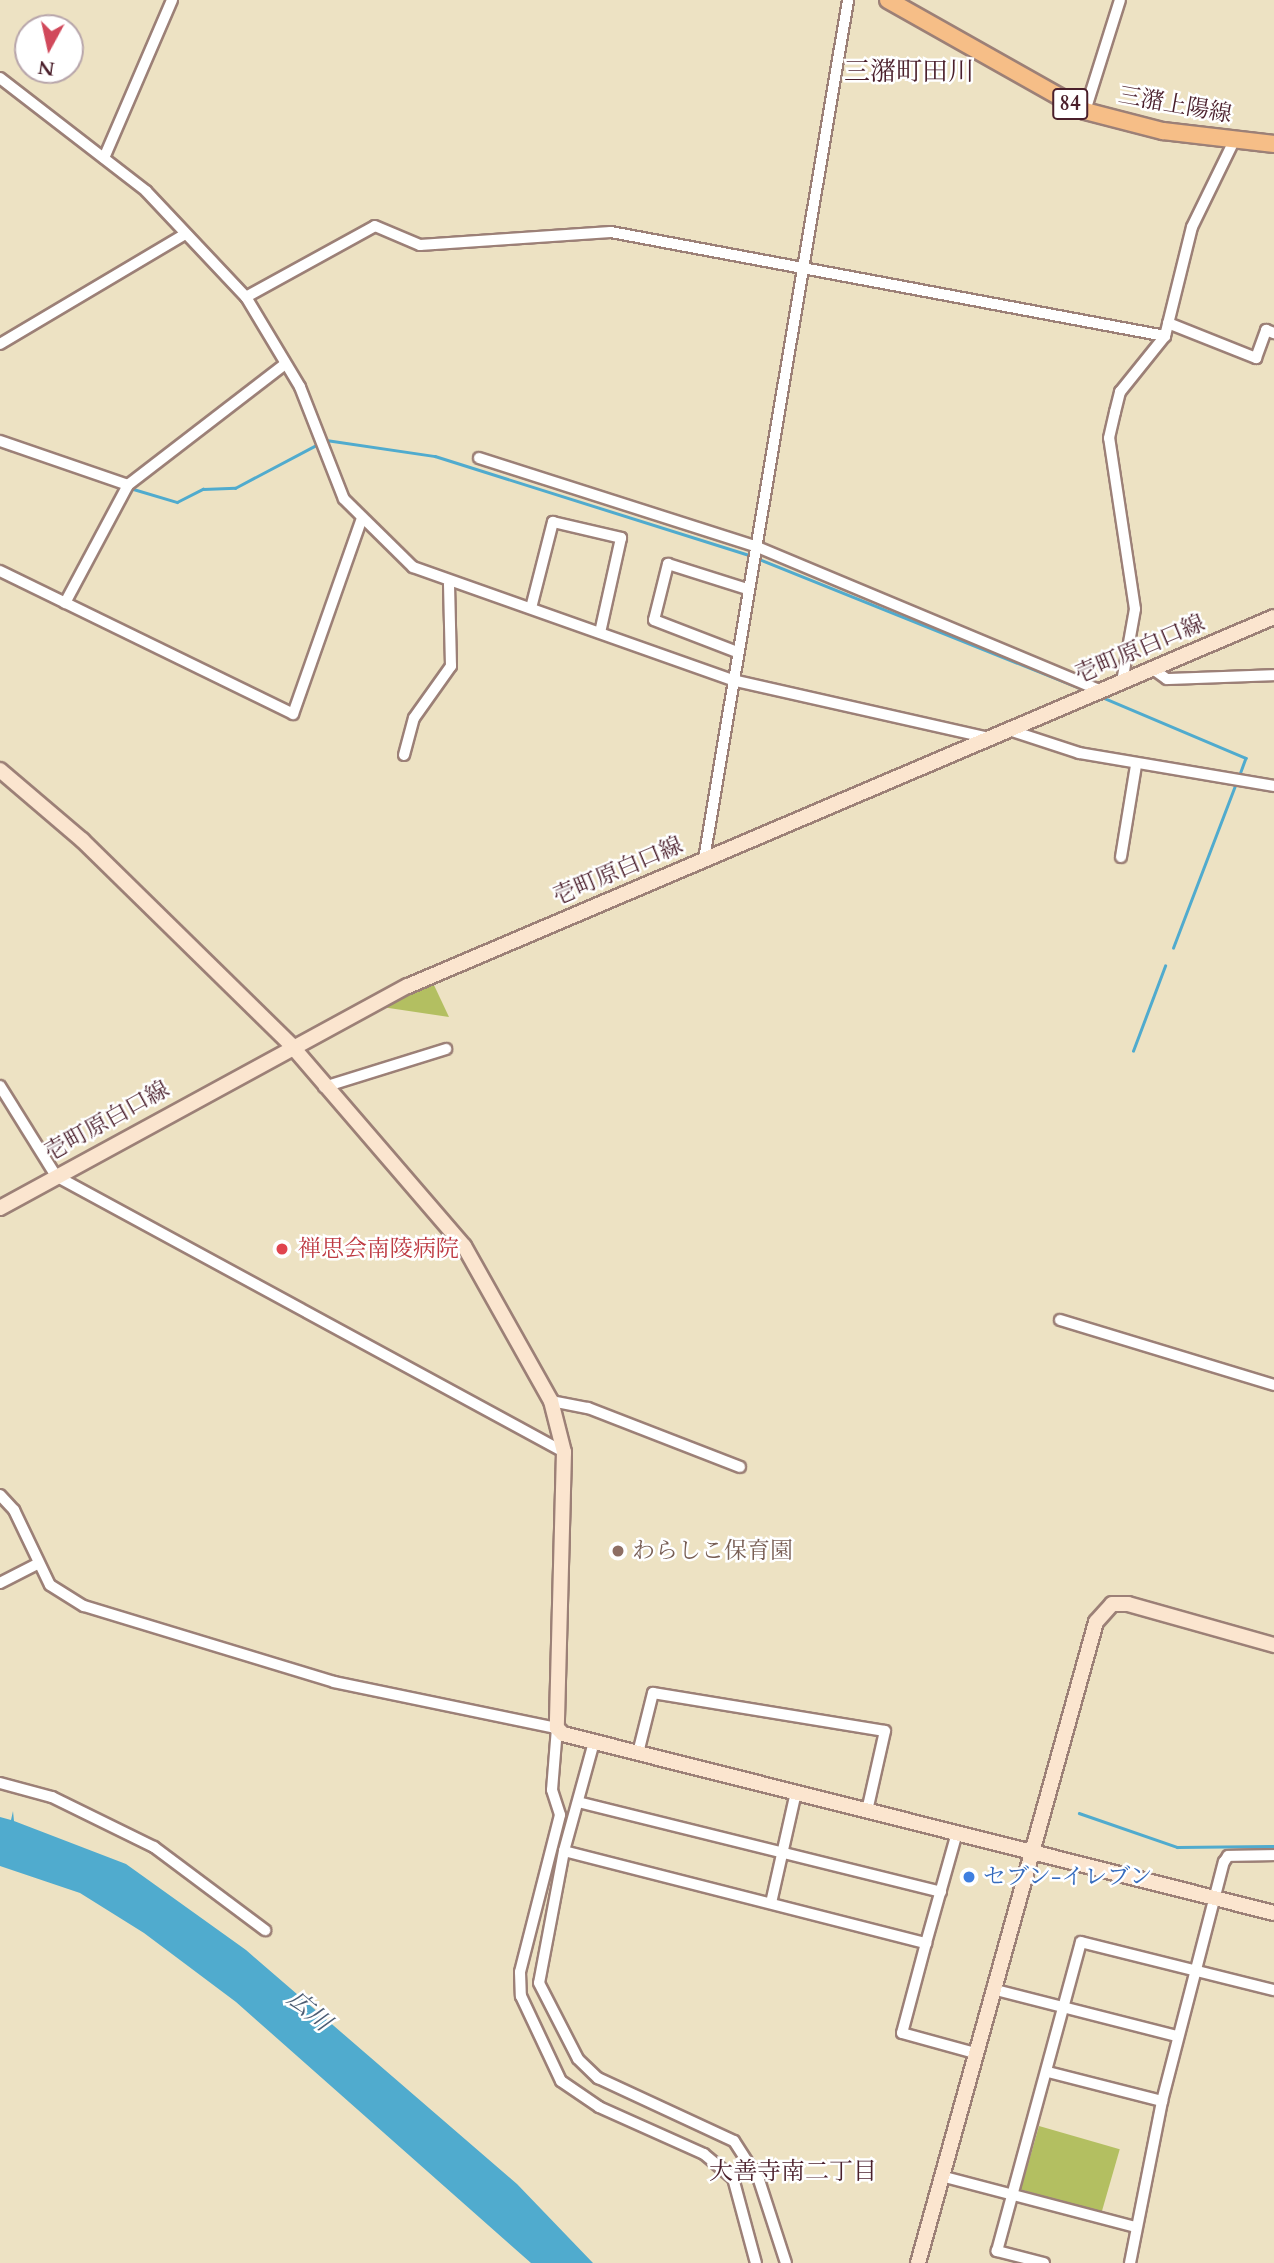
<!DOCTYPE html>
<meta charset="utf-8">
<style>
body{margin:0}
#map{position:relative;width:1274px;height:2263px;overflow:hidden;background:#ede2c3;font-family:Cardo,"Noto Serif JP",serif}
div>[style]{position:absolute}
.green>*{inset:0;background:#b3bf61;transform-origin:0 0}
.water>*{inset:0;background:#50abce}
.stream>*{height:2.5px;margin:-1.25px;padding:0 1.25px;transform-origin:1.25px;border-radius:1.25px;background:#50abce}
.roads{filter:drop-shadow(2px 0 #9c8077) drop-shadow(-2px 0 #9c8077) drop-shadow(0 2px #9c8077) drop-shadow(0 -2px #9c8077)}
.street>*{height:10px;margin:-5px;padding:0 5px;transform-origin:5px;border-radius:5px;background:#fff}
.secondary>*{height:14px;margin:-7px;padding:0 7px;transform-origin:7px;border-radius:7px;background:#fbe5cf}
.primary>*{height:16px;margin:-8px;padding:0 8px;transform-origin:8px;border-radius:8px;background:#f6be87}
.dots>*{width:19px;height:19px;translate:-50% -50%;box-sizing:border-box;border:4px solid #fff;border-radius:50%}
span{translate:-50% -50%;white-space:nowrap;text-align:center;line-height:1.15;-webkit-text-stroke:5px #fff;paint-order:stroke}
.shield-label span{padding:2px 5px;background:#fff;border:2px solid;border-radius:5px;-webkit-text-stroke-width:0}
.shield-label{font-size:21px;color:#4a1f2b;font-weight:700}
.street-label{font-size:23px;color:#4a1f2b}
.health-label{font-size:23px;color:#be3a42}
.left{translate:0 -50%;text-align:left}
.education-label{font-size:23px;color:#785e54}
.shop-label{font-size:23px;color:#366cbe}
.water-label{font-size:24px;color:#4d5e74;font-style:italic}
.neighbourhood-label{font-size:24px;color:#4a1f2b}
.quarter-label{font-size:26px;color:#4a1f2b}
.north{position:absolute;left:14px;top:14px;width:70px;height:70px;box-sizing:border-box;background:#fff;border:2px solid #b7a5aa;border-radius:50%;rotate:188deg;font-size:19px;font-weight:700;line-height:28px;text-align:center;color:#4a1f2b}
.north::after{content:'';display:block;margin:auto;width:24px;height:32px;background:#d1495b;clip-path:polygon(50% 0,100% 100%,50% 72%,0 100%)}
</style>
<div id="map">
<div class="green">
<div style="clip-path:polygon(433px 983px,449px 1017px,382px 1007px)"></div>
<div style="left:1039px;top:2126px;width:84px;height:66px;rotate:16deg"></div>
</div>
<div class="water">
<div style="clip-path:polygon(13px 1811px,14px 1821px,126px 1864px,246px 1950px,517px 2184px,593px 2263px,531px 2263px,236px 2002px,144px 1933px,80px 1893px,0 1866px,0 1817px,11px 1820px)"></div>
</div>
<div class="stream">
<div style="left:326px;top:440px;width:110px;rotate:8.4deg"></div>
<div style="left:435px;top:456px;width:333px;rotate:17.5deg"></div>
<div style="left:0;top:446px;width:11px;rotate:22deg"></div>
<div style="left:130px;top:488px;width:49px;rotate:16.6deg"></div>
<div style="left:177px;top:502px;width:29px;rotate:-27deg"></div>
<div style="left:203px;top:489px;width:32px;rotate:-2deg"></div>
<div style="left:235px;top:488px;width:96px;rotate:-27.9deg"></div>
<div style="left:759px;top:559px;width:354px;rotate:21.9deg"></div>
<div style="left:1104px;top:698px;width:154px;rotate:22.9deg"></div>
<div style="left:1246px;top:758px;width:15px;rotate:110deg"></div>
<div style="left:1173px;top:948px;width:173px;rotate:-69.1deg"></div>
<div style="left:1133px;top:1051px;width:91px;rotate:-69.4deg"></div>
<div style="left:1079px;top:1813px;width:104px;rotate:19.1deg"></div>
<div style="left:1177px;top:1847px;width:97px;rotate:-0.6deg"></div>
</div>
<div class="roads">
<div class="street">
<div style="left:0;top:78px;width:185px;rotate:37.7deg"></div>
<div style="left:146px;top:191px;width:146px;rotate:46.7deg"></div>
<div style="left:246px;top:297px;width:105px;rotate:59deg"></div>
<div style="left:300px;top:387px;width:120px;rotate:68.6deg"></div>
<div style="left:344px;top:499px;width:97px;rotate:44.6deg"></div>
<div style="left:413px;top:567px;width:338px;rotate:19.5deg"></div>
<div style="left:732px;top:680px;width:263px;rotate:12.7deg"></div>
<div style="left:1085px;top:111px;width:116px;rotate:-72.5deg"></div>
<div style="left:104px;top:158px;width:172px;rotate:-66.7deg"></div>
<div style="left:246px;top:297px;width:147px;rotate:-28.8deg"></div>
<div style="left:375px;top:226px;width:49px;rotate:22.9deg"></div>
<div style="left:420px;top:245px;width:191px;rotate:-3.9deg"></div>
<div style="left:611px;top:232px;width:564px;rotate:10.63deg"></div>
<div style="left:1168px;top:323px;width:95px;rotate:21.7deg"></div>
<div style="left:1256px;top:358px;width:30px;rotate:-70deg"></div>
<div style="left:1266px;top:330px;width:9px;rotate:21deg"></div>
<div style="left:0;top:344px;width:215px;rotate:-30.7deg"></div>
<div style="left:0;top:441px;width:135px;rotate:19deg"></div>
<div style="left:479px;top:458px;width:290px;rotate:17.7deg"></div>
<div style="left:755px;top:546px;width:374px;rotate:22.7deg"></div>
<div style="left:0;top:571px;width:326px;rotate:26deg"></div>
<div style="left:293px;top:714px;width:205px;rotate:-70.6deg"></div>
<div style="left:65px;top:603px;width:134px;rotate:-61.9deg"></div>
<div style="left:128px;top:485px;width:197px;rotate:-37.6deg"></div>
<div style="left:531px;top:608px;width:89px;rotate:-75.7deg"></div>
<div style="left:553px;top:522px;width:70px;rotate:13.2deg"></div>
<div style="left:621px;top:538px;width:97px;rotate:102.5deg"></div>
<div style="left:737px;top:652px;width:89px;rotate:-158.9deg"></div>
<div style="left:654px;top:620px;width:58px;rotate:-76deg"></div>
<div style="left:668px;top:564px;width:83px;rotate:17.6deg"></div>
<div style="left:1153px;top:669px;width:17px;rotate:36deg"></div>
<div style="left:1167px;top:679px;width:107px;rotate:-2.1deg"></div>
<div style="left:1122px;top:682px;width:74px;rotate:-79.9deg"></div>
<div style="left:1135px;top:609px;width:173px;rotate:-98.6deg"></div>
<div style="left:1109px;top:438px;width:27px;rotate:-77deg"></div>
<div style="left:1115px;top:412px;width:21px;rotate:-76deg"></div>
<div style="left:1120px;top:392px;width:72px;rotate:-51.2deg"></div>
<div style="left:1165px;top:336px;width:112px;rotate:-76.1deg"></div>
<div style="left:1192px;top:227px;width:98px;rotate:-64deg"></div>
<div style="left:1009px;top:730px;width:74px;rotate:18.2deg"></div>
<div style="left:1079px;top:753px;width:198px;rotate:9.6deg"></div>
<div style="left:404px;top:755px;width:38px;rotate:-75deg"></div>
<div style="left:414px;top:718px;width:64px;rotate:-54.6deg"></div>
<div style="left:451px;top:666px;width:82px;rotate:-91.4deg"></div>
<div style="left:1121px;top:857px;width:93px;rotate:-80.7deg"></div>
<div style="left:704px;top:859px;width:871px;rotate:-80.48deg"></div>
<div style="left:0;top:1086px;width:106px;rotate:58.1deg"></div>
<div style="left:56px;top:1176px;width:578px;rotate:28.52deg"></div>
<div style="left:324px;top:1087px;width:128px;rotate:-17.3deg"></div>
<div style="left:1060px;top:1320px;width:224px;rotate:16.9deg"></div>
<div style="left:551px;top:1401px;width:38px;rotate:11deg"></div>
<div style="left:588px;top:1408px;width:163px;rotate:21.2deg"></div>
<div style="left:0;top:1495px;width:21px;rotate:47deg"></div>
<div style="left:14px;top:1510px;width:83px;rotate:64.4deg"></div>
<div style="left:50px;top:1585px;width:40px;rotate:32deg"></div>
<div style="left:84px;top:1606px;width:261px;rotate:16.9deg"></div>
<div style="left:334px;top:1682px;width:228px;rotate:11.7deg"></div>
<div style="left:557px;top:1728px;width:62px;rotate:94.6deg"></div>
<div style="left:552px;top:1790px;width:26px;rotate:72deg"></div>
<div style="left:560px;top:1815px;width:162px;rotate:104.3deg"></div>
<div style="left:520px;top:1972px;width:24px;rotate:88deg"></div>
<div style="left:521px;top:1996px;width:94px;rotate:64.8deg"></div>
<div style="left:561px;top:2081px;width:46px;rotate:34.4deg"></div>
<div style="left:599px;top:2107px;width:115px;rotate:24.1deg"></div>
<div style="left:704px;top:2154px;width:38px;rotate:40deg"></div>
<div style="left:733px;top:2178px;width:88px;rotate:74.9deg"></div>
<div style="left:0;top:1583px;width:39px;rotate:-27deg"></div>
<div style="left:594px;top:1742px;width:113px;rotate:105.4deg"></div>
<div style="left:564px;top:1851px;width:134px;rotate:100.7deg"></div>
<div style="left:539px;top:1983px;width:85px;rotate:62.8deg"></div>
<div style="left:578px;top:2059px;width:28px;rotate:44deg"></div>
<div style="left:598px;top:2078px;width:150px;rotate:24.9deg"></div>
<div style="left:734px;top:2141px;width:46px;rotate:57.3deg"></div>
<div style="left:759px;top:2180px;width:87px;rotate:72deg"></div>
<div style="left:638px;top:1753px;width:62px;rotate:-76deg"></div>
<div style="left:653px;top:1693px;width:235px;rotate:9.3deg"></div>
<div style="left:885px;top:1731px;width:82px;rotate:102.7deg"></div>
<div style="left:0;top:1783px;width:54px;rotate:15.1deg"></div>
<div style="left:52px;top:1797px;width:114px;rotate:26.1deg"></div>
<div style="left:154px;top:1847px;width:139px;rotate:36.8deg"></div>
<div style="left:578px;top:1802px;width:374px;rotate:13.9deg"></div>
<div style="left:564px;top:1851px;width:374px;rotate:14.3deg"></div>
<div style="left:926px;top:1943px;width:93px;rotate:104.9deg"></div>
<div style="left:902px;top:2033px;width:76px;rotate:15.3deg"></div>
<div style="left:771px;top:1903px;width:114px;rotate:-77.3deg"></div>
<div style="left:926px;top:1943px;width:114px;rotate:-74.3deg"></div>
<div style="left:992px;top:1989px;width:191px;rotate:14.3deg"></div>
<div style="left:1048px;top:2072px;width:118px;rotate:14.3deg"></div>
<div style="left:941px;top:2176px;width:202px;rotate:14.7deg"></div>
<div style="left:1044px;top:2263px;width:49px;rotate:-165.7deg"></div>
<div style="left:997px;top:2251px;width:320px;rotate:-74.8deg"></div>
<div style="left:1081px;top:1942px;width:199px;rotate:14deg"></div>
<div style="left:1130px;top:2263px;width:165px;rotate:-78.8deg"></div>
<div style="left:1162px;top:2101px;width:247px;rotate:-75.5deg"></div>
<div style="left:1224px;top:1862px;width:7px;rotate:-56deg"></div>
<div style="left:1228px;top:1856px;width:46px;rotate:-1.2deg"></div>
</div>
<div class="secondary">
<div style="left:0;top:770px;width:108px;rotate:40.5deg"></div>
<div style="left:82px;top:840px;width:293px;rotate:44.4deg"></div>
<div style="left:291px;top:1045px;width:265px;rotate:49.3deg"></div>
<div style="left:464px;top:1246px;width:178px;rotate:60.7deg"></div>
<div style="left:551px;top:1401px;width:53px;rotate:75.7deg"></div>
<div style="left:564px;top:1452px;width:276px;rotate:91.5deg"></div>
<div style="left:557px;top:1728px;width:8px;rotate:45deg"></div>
<div style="left:563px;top:1734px;width:733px;rotate:14.13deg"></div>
<div style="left:0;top:1208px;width:464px;rotate:-28.6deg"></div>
<div style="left:408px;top:986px;width:941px;rotate:-23.08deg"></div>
<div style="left:918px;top:2263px;width:665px;rotate:-74.48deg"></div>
<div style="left:1096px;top:1622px;width:24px;rotate:-48deg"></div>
<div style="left:1112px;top:1604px;width:16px"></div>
<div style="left:1128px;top:1604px;width:152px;rotate:15.7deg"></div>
</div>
<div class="primary">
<div style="left:888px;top:0;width:226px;rotate:29.4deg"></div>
<div style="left:1085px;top:111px;width:81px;rotate:14.4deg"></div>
<div style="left:1163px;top:131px;width:112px;rotate:6.7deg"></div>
</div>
</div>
<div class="dots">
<div style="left:282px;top:1249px;background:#e0444e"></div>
<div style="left:618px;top:1551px;background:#8d6e63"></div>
<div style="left:969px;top:1877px;background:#3f7fe0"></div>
</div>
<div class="shield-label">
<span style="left:1070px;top:104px">84</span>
</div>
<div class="street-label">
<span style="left:1175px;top:105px;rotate:10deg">三潴上陽線</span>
<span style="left:1140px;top:649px;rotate:-23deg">壱町原白口線</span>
<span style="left:618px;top:871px;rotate:-23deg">壱町原白口線</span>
<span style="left:107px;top:1121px;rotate:-29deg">壱町原白口線</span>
</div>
<div class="health-label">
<span class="left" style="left:298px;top:1249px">禅思会南陵病院</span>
</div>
<div class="education-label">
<span class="left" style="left:632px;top:1551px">わらしこ保育園</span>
</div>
<div class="shop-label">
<span class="left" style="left:983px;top:1877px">セブン-イレブン</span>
</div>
<div class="water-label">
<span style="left:309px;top:2011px;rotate:40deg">広川</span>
</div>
<div class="neighbourhood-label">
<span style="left:793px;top:2172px">大善寺南二丁目</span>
</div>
<div class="quarter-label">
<span style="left:909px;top:72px">三潴町田川</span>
</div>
<div class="north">N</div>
</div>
